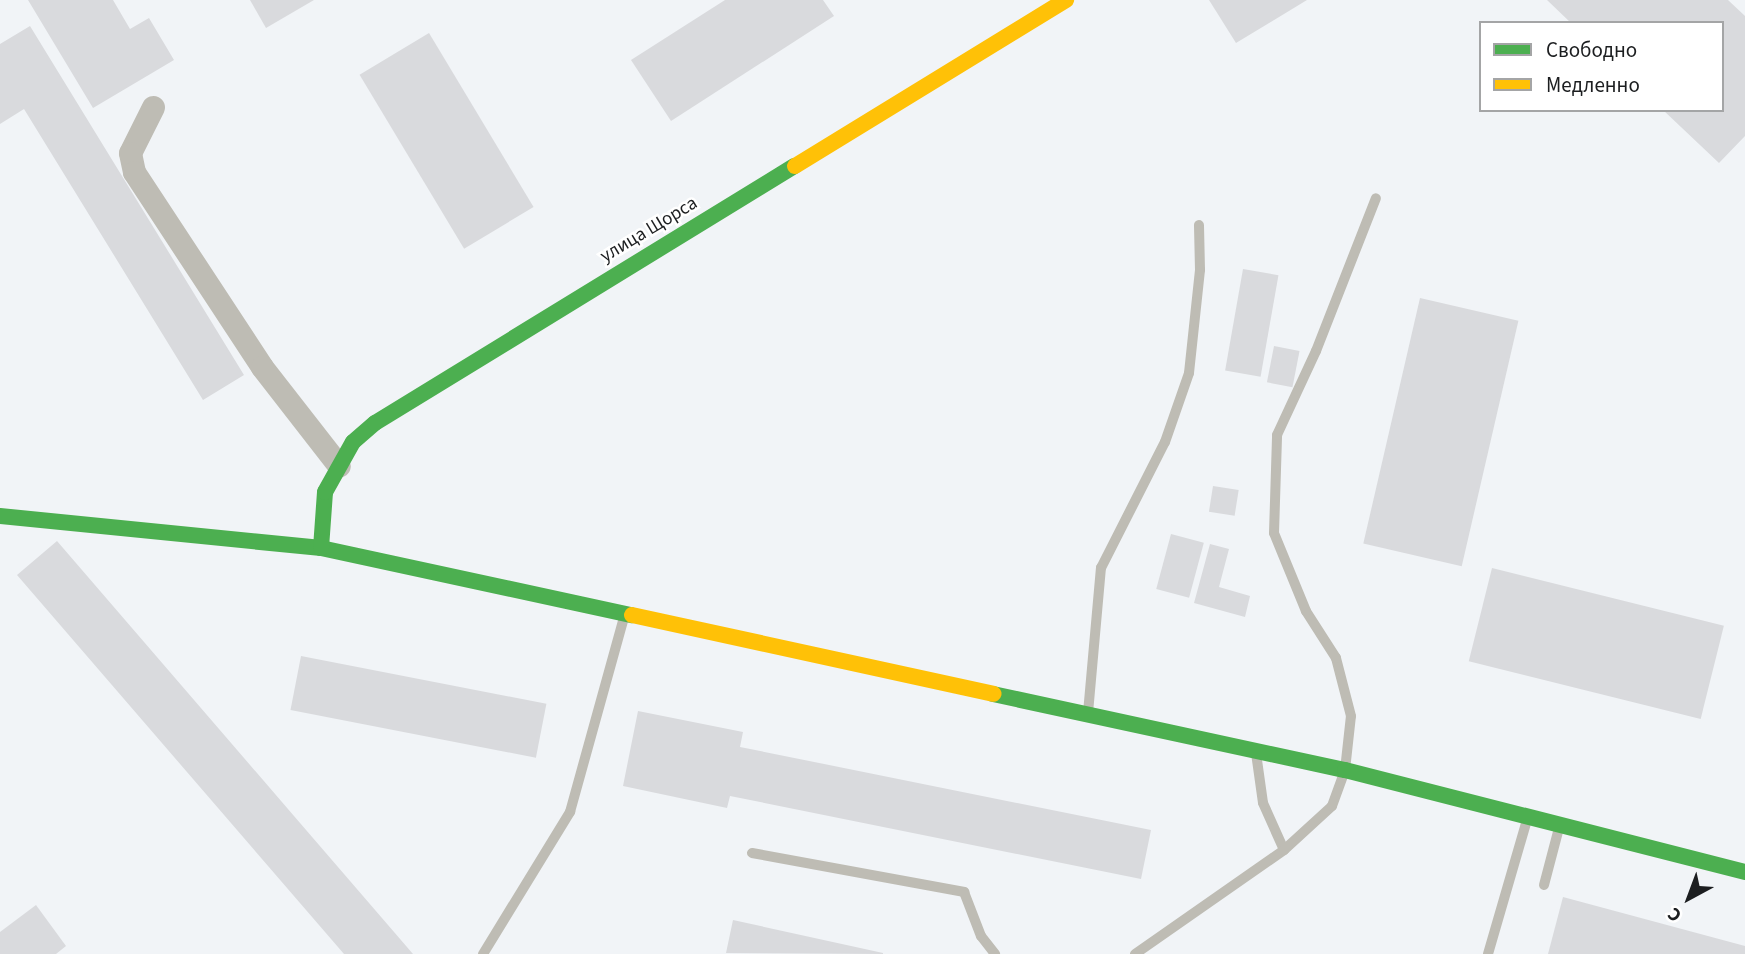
<!DOCTYPE html>
<meta charset="utf-8">
<style>
body{margin:0}
#map{position:relative;width:1745px;height:954px;overflow:hidden;background:#f1f4f7;font-family:"Source Sans 3",sans-serif}
div>[style]{position:absolute}
.building>*{inset:0;background:#d9dadd;transform-origin:0 0}
.lane>*{height:10px;margin:-5px;padding:0 5px;transform-origin:5px;border-radius:5px;background:#bebcb4}
.street>*{height:23px;margin:-11.5px;padding:0 11.5px;transform-origin:11.5px;border-radius:11.5px;background:#bebcb4}
.fast>*{height:16px;margin:-8px;padding:0 8px;transform-origin:8px;border-radius:8px;background:#4caf50}
.slow>*{height:16px;margin:-8px;padding:0 8px;transform-origin:8px;border-radius:8px;background:#ffc107}
span{translate:-50% -50%;white-space:nowrap;text-align:center;line-height:1.15;-webkit-text-stroke:5px #fff;paint-order:stroke}
.street-label{font-size:19px;color:#1c1e20}
.legend{position:absolute;left:1479px;top:21px;width:245px;height:91px;box-sizing:border-box;background:#fff;border:2px solid #a4a5a6;margin:0;padding:9px 12px;list-style:none;font-size:21px;color:#1c1e20}
.legend li{display:flex;align-items:center;gap:14px;height:35px}
.legend b{width:35px;border:2px solid #a4a5a6}
.north{position:absolute;left:1654px;top:863px;width:70px;height:70px;-webkit-text-stroke:5px #fff;paint-order:stroke;rotate:221deg;font-size:19px;font-weight:700;line-height:28px;text-align:center;color:#1c1e20}
.north::after{content:'';display:block;margin:auto;width:24px;height:32px;background:#1c1e20;clip-path:polygon(50% 0,100% 100%,50% 72%,0 100%)}
</style>
<div id="map">
<div class="building">
<div style="clip-path:polygon(28px 0,113px 0,130px 29px,149px 18px,174px 60px,93px 108px)"></div>
<div style="clip-path:polygon(250px 0,314px 0,266px 28px)"></div>
<div style="clip-path:polygon(725px 0,823px 0,834px 16px,671px 121px,631px 60px)"></div>
<div style="clip-path:polygon(1209px 0,1307px 0,1236px 43px)"></div>
<div style="clip-path:polygon(1547px 0,1728px 0,1745px 16px,1745px 136px,1719px 163px,1663px 110px,1722px 110px,1722px 23px,1571px 23px)"></div>
<div style="clip-path:polygon(30px 26px,244px 375px,203px 400px,24px 109px,0 124px,0 44px)"></div>
<div style="left:429px;top:33px;width:203px;height:81px;rotate:59deg"></div>
<div style="left:1243px;top:269px;width:36px;height:103px;rotate:10deg"></div>
<div style="left:1420px;top:298px;width:101px;height:252px;rotate:13deg"></div>
<div style="left:1274px;top:346px;width:26px;height:37px;rotate:11deg"></div>
<div style="left:1213px;top:486px;width:26px;height:26px;rotate:9deg"></div>
<div style="left:1171px;top:534px;width:34px;height:57px;rotate:15deg"></div>
<div style="clip-path:polygon(57px 541px,294px 816px,413px 954px,344px 954px,17px 575px)"></div>
<div style="clip-path:polygon(1210px 544px,1229px 549px,1219px 587px,1250px 596px,1245px 617px,1194px 603px)"></div>
<div style="left:1492px;top:568px;width:239px;height:96px;rotate:14deg"></div>
<div style="left:301px;top:656px;width:250px;height:55px;rotate:11deg"></div>
<div style="clip-path:polygon(638px 711px,743px 732px,740px 747px,1151px 830px,1141px 879px,730px 796px,727px 808px,623px 786px)"></div>
<div style="clip-path:polygon(1563px 897px,1745px 946px,1745px 954px,1548px 954px)"></div>
<div style="clip-path:polygon(36px 905px,66px 946px,56px 954px,0 954px,0 932px)"></div>
<div style="clip-path:polygon(733px 920px,883px 953px,883px 954px,726px 953px)"></div>
</div>
<div class="lane">
<div style="left:1088px;top:713px;width:146px;rotate:-84.9deg"></div>
<div style="left:1101px;top:568px;width:141px;rotate:-63.1deg"></div>
<div style="left:1165px;top:442px;width:73px;rotate:-70.8deg"></div>
<div style="left:1189px;top:373px;width:104px;rotate:-83.9deg"></div>
<div style="left:1200px;top:270px;width:45px;rotate:-91.3deg"></div>
<div style="left:1256px;top:753px;width:50px;rotate:82deg"></div>
<div style="left:1263px;top:803px;width:51px;rotate:65.9deg"></div>
<div style="left:752px;top:853px;width:216px;rotate:10.4deg"></div>
<div style="left:964px;top:892px;width:47px;rotate:68.9deg"></div>
<div style="left:981px;top:936px;width:23px;rotate:52deg"></div>
<div style="left:1544px;top:885px;width:59px;rotate:-75.3deg"></div>
<div style="left:483px;top:954px;width:167px;rotate:-58.5deg"></div>
<div style="left:570px;top:812px;width:202px;rotate:-74.5deg"></div>
<div style="left:1135px;top:954px;width:182px;rotate:-34.9deg"></div>
<div style="left:1284px;top:850px;width:65px;rotate:-42.5deg"></div>
<div style="left:1332px;top:806px;width:38px;rotate:-70deg"></div>
<div style="left:1345px;top:770px;width:54px;rotate:-83.7deg"></div>
<div style="left:1351px;top:716px;width:60px;rotate:-104.5deg"></div>
<div style="left:1336px;top:658px;width:56px;rotate:-122.6deg"></div>
<div style="left:1306px;top:611px;width:84px;rotate:-112.3deg"></div>
<div style="left:1274px;top:533px;width:98px;rotate:-88.2deg"></div>
<div style="left:1277px;top:435px;width:93px;rotate:-65.1deg"></div>
<div style="left:1316px;top:351px;width:164px;rotate:-68.6deg"></div>
<div style="left:1488px;top:954px;width:140px;rotate:-73.8deg"></div>
</div>
<div class="street">
<div style="left:153px;top:107px;width:51px;rotate:116.6deg"></div>
<div style="left:130px;top:153px;width:19px;rotate:78deg"></div>
<div style="left:134px;top:172px;width:233px;rotate:56.7deg"></div>
<div style="left:262px;top:367px;width:125px;rotate:52.1deg"></div>
</div>
<div class="fast">
<div style="left:0;top:516px;width:323px;rotate:5.7deg"></div>
<div style="left:321px;top:548px;width:318px;rotate:12.2deg"></div>
<div style="left:321px;top:548px;width:56px;rotate:-85.9deg"></div>
<div style="left:325px;top:492px;width:57px;rotate:-60.8deg"></div>
<div style="left:353px;top:442px;width:29px;rotate:-41deg"></div>
<div style="left:375px;top:423px;width:492px;rotate:-31.5deg"></div>
<div style="left:993px;top:694px;width:360px;rotate:12.2deg"></div>
<div style="left:1345px;top:770px;width:413px;rotate:14.3deg"></div>
</div>
<div class="slow">
<div style="left:795px;top:166px;width:318px;rotate:-31.5deg"></div>
<div style="left:632px;top:615px;width:370px;rotate:12.3deg"></div>
</div>
<div class="street-label">
<span style="left:649px;top:230px;rotate:-31deg">улица Щорса</span>
</div>
<ul class="legend">
<li><b style="height:9px;background:#4caf50"></b>Свободно</li>
<li><b style="height:9px;background:#ffc107"></b>Медленно</li>
</ul>
<div class="north">С</div>
</div>
